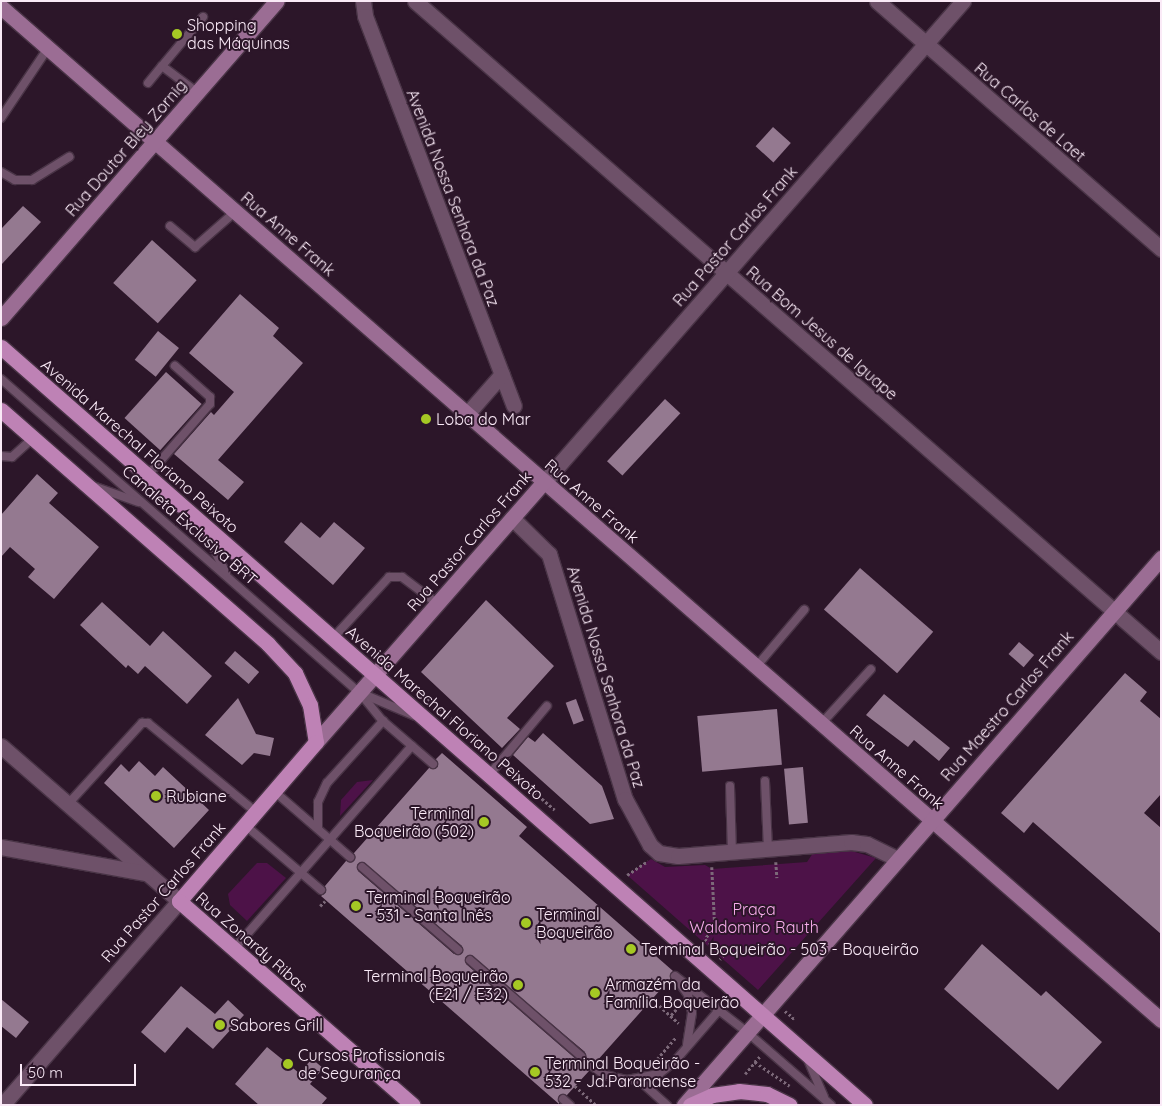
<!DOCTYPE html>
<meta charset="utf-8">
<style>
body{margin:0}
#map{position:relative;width:1162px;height:1106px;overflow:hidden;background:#2c1629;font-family:Quicksand,sans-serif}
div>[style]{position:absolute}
.green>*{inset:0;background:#4d1248}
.building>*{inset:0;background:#947990;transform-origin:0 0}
.path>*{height:2.5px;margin-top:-1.25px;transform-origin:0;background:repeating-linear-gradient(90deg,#7c6979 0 2.5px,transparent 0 5px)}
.roads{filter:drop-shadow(1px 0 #493446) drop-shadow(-1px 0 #493446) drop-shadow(0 1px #493446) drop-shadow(0 -1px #493446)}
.lane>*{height:8px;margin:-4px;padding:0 4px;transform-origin:4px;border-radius:4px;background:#6e5169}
.street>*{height:15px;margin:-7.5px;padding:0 7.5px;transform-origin:7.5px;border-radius:7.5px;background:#6e5169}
.secondary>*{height:15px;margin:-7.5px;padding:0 7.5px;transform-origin:7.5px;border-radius:7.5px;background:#9b6d94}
.primary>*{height:15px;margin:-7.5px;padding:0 7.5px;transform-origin:7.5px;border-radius:7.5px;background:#be82b5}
.dots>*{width:14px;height:14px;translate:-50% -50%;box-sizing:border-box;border:2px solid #2c1629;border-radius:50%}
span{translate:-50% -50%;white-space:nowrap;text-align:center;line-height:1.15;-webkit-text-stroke:4px #2c1629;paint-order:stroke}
.poi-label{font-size:16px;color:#faeaf7}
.left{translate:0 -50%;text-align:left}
.right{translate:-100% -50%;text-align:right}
.street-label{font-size:16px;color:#faeaf7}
.park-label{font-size:16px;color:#f8adec}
.frame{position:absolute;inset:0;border:2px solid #faeaf7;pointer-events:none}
.scale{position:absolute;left:20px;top:1064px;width:116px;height:22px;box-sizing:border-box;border:2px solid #faeaf7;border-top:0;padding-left:6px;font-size:15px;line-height:18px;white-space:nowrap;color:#faeaf7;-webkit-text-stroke:4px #2c1629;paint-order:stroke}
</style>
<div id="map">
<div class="green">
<div style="clip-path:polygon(373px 780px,340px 816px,341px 800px,357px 782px)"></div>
<div style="clip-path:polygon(848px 850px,876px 858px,758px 990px,627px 875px,651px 859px,665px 867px,705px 865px,712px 869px,807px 862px,813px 853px)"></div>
<div style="clip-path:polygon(257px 863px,267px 863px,286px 878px,247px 921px,230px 905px,228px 894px)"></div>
</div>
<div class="building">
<div style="left:773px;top:127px;width:24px;height:26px;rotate:42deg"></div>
<div style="clip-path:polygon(23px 206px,41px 222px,1px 265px,1px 229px)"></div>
<div style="left:152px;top:240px;width:60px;height:58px;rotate:42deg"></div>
<div style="clip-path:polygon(240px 294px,279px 328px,273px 336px,303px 363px,218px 460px,244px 482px,228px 500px,174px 454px,211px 412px,214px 415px,234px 392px,189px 353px)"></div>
<div style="left:158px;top:331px;width:27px;height:37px;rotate:39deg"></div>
<div style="left:166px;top:372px;width:48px;height:62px;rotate:42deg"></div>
<div style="left:665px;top:399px;width:21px;height:85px;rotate:43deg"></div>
<div style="clip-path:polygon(37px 474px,58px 493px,49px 503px,99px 547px,54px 599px,28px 577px,35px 569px,10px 547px,1px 557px,1px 515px)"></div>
<div style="clip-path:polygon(301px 522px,320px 538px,334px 522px,365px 548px,333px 585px,284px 542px)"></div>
<div style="left:860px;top:568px;width:97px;height:55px;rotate:41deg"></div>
<div style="clip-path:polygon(486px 600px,554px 666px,507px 718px,520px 729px,502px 748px,421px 672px)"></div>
<div style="clip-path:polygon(102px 602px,150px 646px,163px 631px,212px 676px,187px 704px,145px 666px,138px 674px,128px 665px,126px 668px,80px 625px)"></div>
<div style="left:1019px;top:642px;width:20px;height:16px;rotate:41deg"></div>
<div style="left:235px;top:651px;width:32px;height:16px;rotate:41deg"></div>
<div style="clip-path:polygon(1125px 673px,1147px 692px,1140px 701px,1161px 719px,1161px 794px,1144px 813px,1161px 828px,1161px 934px,1033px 822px,1024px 833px,1001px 813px)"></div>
<div style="clip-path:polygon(884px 694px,950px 748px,939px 761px,914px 740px,908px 747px,866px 715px)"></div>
<div style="clip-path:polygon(238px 698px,256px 734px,274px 738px,270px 756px,254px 753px,242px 765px,205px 735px)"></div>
<div style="left:576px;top:699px;width:23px;height:11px;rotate:70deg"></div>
<div style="left:777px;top:709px;width:56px;height:80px;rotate:85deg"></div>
<div style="clip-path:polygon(543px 733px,602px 786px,614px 819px,590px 824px,513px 755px,528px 737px,535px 742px)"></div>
<div style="clip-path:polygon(evenodd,442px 753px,527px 827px,519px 836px,673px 971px,670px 979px,596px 1062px,588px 1062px,589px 1071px,567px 1095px,559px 1095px,559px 1104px,321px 896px,326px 892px,325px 886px,346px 861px,354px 861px,354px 853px,429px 768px,438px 767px,436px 759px,442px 753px,361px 862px,462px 946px,462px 954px,454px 954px,358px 871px,357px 865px,361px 862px,442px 753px,469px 955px,585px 1052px,585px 1060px,577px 1060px,466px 964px,465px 958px,469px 955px)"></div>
<div style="clip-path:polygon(139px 761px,155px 776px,163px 767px,209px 810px,174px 848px,104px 783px,121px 764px,129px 772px)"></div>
<div style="left:803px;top:767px;width:56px;height:19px;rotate:85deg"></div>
<div style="clip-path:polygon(982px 944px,1041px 996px,1046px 991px,1102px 1042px,1058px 1090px,944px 989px)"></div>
<div style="clip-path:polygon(181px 986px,215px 1014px,228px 1000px,244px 1015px,213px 1049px,187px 1027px,165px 1053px,141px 1032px)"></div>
<div style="clip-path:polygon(1px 999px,29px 1022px,16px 1038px,1px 1026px)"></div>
<div style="clip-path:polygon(267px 1047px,299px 1073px,312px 1059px,323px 1068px,310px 1084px,327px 1098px,321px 1105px,259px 1105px,235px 1084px)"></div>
</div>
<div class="path">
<div style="left:398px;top:672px;width:124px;rotate:41.4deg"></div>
<div style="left:508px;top:769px;width:62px;rotate:41.1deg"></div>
<div style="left:776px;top:862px;width:16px;rotate:86deg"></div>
<div style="left:712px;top:867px;width:61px;rotate:87.2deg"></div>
<div style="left:715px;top:928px;width:15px;rotate:132deg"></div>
<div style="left:705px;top:939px;width:25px;rotate:40deg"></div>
<div style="left:724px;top:955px;width:6px;rotate:129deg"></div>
<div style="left:627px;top:875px;width:25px;rotate:-34deg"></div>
<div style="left:320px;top:906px;width:7px;rotate:-45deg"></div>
<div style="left:652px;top:999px;width:36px;rotate:42deg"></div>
<div style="left:785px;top:1011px;width:11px;rotate:38deg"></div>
<div style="left:794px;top:1018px;width:4px;rotate:146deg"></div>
<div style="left:671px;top:1015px;width:13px;rotate:-48deg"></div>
<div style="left:760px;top:1057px;width:7px;rotate:135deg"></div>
<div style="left:755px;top:1062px;width:42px;rotate:34.4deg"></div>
<div style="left:657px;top:1059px;width:29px;rotate:-49deg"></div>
<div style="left:745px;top:1074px;width:16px;rotate:-50deg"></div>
<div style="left:575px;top:1086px;width:28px;rotate:42deg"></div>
</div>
<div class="roads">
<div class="lane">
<div style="left:148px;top:83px;width:22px;rotate:-51deg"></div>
<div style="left:198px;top:93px;width:45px;rotate:-143.1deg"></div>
<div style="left:162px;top:66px;width:64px;rotate:-50.1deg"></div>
<div style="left:1px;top:118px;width:84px;rotate:-56.1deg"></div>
<div style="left:1px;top:172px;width:16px;rotate:30deg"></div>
<div style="left:15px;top:180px;width:17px"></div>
<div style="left:32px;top:180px;width:44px;rotate:-31.9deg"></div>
<div style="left:170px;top:226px;width:33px;rotate:40deg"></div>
<div style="left:195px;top:247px;width:53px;rotate:-41.2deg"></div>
<div style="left:1px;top:379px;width:477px;rotate:41.2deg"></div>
<div style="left:360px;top:693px;width:36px;rotate:51deg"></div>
<div style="left:383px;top:721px;width:66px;rotate:40.7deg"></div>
<div style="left:1px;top:456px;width:11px;rotate:5deg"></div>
<div style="left:12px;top:457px;width:28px;rotate:-42deg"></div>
<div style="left:148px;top:475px;width:94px;rotate:-48.9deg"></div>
<div style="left:210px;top:404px;width:7px;rotate:-90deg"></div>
<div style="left:210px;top:397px;width:47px;rotate:-138.5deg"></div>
<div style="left:93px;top:486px;width:48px;rotate:19.6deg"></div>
<div style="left:205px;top:532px;width:46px;rotate:62.9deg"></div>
<div style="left:333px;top:638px;width:83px;rotate:-47.4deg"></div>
<div style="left:389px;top:577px;width:13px"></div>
<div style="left:402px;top:577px;width:45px;rotate:36.9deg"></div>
<div style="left:756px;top:667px;width:75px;rotate:-49.9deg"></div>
<div style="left:363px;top:694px;width:56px;rotate:22.9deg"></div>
<div style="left:821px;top:724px;width:74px;rotate:-47.7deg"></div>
<div style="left:489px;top:775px;width:90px;rotate:-50deg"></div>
<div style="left:765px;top:781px;width:68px;rotate:87.5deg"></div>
<div style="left:730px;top:786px;width:66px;rotate:88.3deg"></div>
<div style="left:274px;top:791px;width:101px;rotate:41deg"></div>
<div style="left:68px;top:804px;width:110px;rotate:-47.6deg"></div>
<div style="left:142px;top:723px;width:6px"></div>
<div style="left:148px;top:723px;width:140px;rotate:39.5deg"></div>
<div style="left:245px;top:825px;width:100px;rotate:40.5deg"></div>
<div style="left:318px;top:828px;width:26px;rotate:-90deg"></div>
<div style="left:318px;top:802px;width:21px;rotate:-65deg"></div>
<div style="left:327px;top:783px;width:84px;rotate:-47.9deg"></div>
<div style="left:362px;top:867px;width:127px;rotate:40.8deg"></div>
<div style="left:234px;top:949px;width:270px;rotate:-48.8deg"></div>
<div style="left:470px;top:960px;width:147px;rotate:40.9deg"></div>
<div style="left:675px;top:976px;width:91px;rotate:37.9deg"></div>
<div style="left:747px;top:1032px;width:111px;rotate:41deg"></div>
<div style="left:681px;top:985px;width:12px;rotate:55deg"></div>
<div style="left:688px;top:995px;width:18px;rotate:77deg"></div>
<div style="left:692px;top:1013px;width:32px;rotate:99deg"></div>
<div style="left:808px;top:1060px;width:40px;rotate:66.6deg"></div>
<div style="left:592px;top:1066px;width:16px;rotate:35deg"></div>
<div style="left:605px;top:1075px;width:23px;rotate:13deg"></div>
<div style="left:627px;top:1080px;width:33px;rotate:-11deg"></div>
<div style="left:659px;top:1074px;width:21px;rotate:-39deg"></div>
<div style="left:675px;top:1061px;width:67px;rotate:-49.2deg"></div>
<div style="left:639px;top:1080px;width:38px;rotate:42deg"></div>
<div style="left:563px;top:1099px;width:9px;rotate:41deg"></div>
</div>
<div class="street">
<div style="left:363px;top:1px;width:15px;rotate:82deg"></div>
<div style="left:365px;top:16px;width:417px;rotate:69.1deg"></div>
<div style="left:415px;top:1px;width:990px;rotate:41.11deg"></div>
<div style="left:877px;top:1px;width:377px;rotate:41.1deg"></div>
<div style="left:467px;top:414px;width:53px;rotate:-48.8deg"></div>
<div style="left:544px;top:482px;width:638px;rotate:-48.94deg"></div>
<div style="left:512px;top:518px;width:52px;rotate:44.2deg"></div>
<div style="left:549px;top:554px;width:257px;rotate:72.8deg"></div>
<div style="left:625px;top:799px;width:52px;rotate:61.5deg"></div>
<div style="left:650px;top:845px;width:12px;rotate:42deg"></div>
<div style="left:659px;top:853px;width:19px;rotate:9deg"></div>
<div style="left:678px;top:856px;width:174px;rotate:-4.6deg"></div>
<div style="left:851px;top:842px;width:16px;rotate:7deg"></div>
<div style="left:867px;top:844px;width:34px;rotate:26deg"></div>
<div style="left:1px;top:746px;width:236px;rotate:41deg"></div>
<div style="left:179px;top:901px;width:270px;rotate:130.9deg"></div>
<div style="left:1px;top:847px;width:147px;rotate:10.2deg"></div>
</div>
<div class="secondary">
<div style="left:1px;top:7px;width:1540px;rotate:41.13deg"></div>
<div style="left:1px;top:318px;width:420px;rotate:-49deg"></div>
<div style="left:316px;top:742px;width:346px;rotate:-48.8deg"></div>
<div style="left:684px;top:1105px;width:726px;rotate:-48.91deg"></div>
</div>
<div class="primary">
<div style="left:1px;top:347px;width:1149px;rotate:41.26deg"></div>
<div style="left:1px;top:410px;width:355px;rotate:41.2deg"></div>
<div style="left:268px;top:644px;width:40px;rotate:47deg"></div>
<div style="left:295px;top:673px;width:35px;rotate:65deg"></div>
<div style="left:310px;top:705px;width:37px;rotate:81deg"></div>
<div style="left:316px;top:742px;width:210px;rotate:130.7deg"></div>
<div style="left:179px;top:901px;width:310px;rotate:41.1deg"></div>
<div style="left:690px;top:1105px;width:24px;rotate:-24deg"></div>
<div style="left:712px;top:1095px;width:27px;rotate:-8deg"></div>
<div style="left:739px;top:1091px;width:28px;rotate:6deg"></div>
<div style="left:767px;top:1094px;width:25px;rotate:26deg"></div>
</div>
</div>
<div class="dots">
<div style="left:177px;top:34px;background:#a5c824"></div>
<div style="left:426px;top:419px;background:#a5c824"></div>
<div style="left:156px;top:796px;background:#a5c824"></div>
<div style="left:484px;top:822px;background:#a5c824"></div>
<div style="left:356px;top:906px;background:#a5c824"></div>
<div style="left:526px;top:923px;background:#a5c824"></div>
<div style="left:631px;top:949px;background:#a5c824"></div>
<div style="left:518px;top:985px;background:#a5c824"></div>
<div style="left:595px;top:993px;background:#a5c824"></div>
<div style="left:220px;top:1025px;background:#a5c824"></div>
<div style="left:288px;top:1064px;background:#a5c824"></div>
<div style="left:535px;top:1072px;background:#a5c824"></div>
</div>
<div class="poi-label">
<span class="left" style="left:187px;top:34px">Shopping<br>das Máquinas</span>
<span class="left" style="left:436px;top:419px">Loba do Mar</span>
<span class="left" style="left:166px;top:796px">Rubiane</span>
<span class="right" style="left:474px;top:822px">Terminal<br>Boqueirão (502)</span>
<span class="left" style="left:366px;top:906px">Terminal Boqueirão<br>- 531 - Santa Inês</span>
<span class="left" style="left:536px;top:923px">Terminal<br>Boqueirão</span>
<span class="left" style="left:641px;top:949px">Terminal Boqueirão - 503 - Boqueirão</span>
<span class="right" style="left:508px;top:985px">Terminal Boqueirão<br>(E21 / E32)</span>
<span class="left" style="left:605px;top:993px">Armazém da<br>Família Boqueirão</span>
<span class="left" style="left:230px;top:1025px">Sabores Grill</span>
<span class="left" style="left:298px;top:1064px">Cursos Profissionais<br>de Segurança</span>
<span class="left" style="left:545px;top:1072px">Terminal Boqueirão -<br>532 - Jd.Paranaense</span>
</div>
<div class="street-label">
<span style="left:1030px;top:112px;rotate:41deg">Rua Carlos de Laet</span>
<span style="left:126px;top:148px;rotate:-49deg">Rua Doutor Bley Zornig</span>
<span style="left:453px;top:198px;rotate:69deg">Avenida Nossa Senhora da Paz</span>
<span style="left:288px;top:234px;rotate:41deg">Rua Anne Frank</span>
<span style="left:735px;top:236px;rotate:-49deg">Rua Pastor Carlos Frank</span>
<span style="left:822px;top:333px;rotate:41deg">Rua Bom Jesus de Iguape</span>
<span style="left:140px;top:446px;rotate:41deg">Avenida Marechal Floriano Peixoto</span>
<span style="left:592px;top:501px;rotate:41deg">Rua Anne Frank</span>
<span style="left:190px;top:525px;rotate:41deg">Canaleta Exclusiva BRT</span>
<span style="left:469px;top:541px;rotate:-49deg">Rua Pastor Carlos Frank</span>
<span style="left:606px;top:677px;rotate:73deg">Avenida Nossa Senhora da Paz</span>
<span style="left:1007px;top:706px;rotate:-49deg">Rua Maestro Carlos Frank</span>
<span style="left:445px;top:713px;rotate:41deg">Avenida Marechal Floriano Peixoto</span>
<span style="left:897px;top:767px;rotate:41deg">Rua Anne Frank</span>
<span style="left:163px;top:892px;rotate:-49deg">Rua Pastor Carlos Frank</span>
<span style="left:252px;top:942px;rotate:41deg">Rua Zonardy Ribas</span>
</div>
<div class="park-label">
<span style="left:754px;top:918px">Praça<br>Waldomiro Rauth</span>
</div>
<div class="frame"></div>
<div class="scale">50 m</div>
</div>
